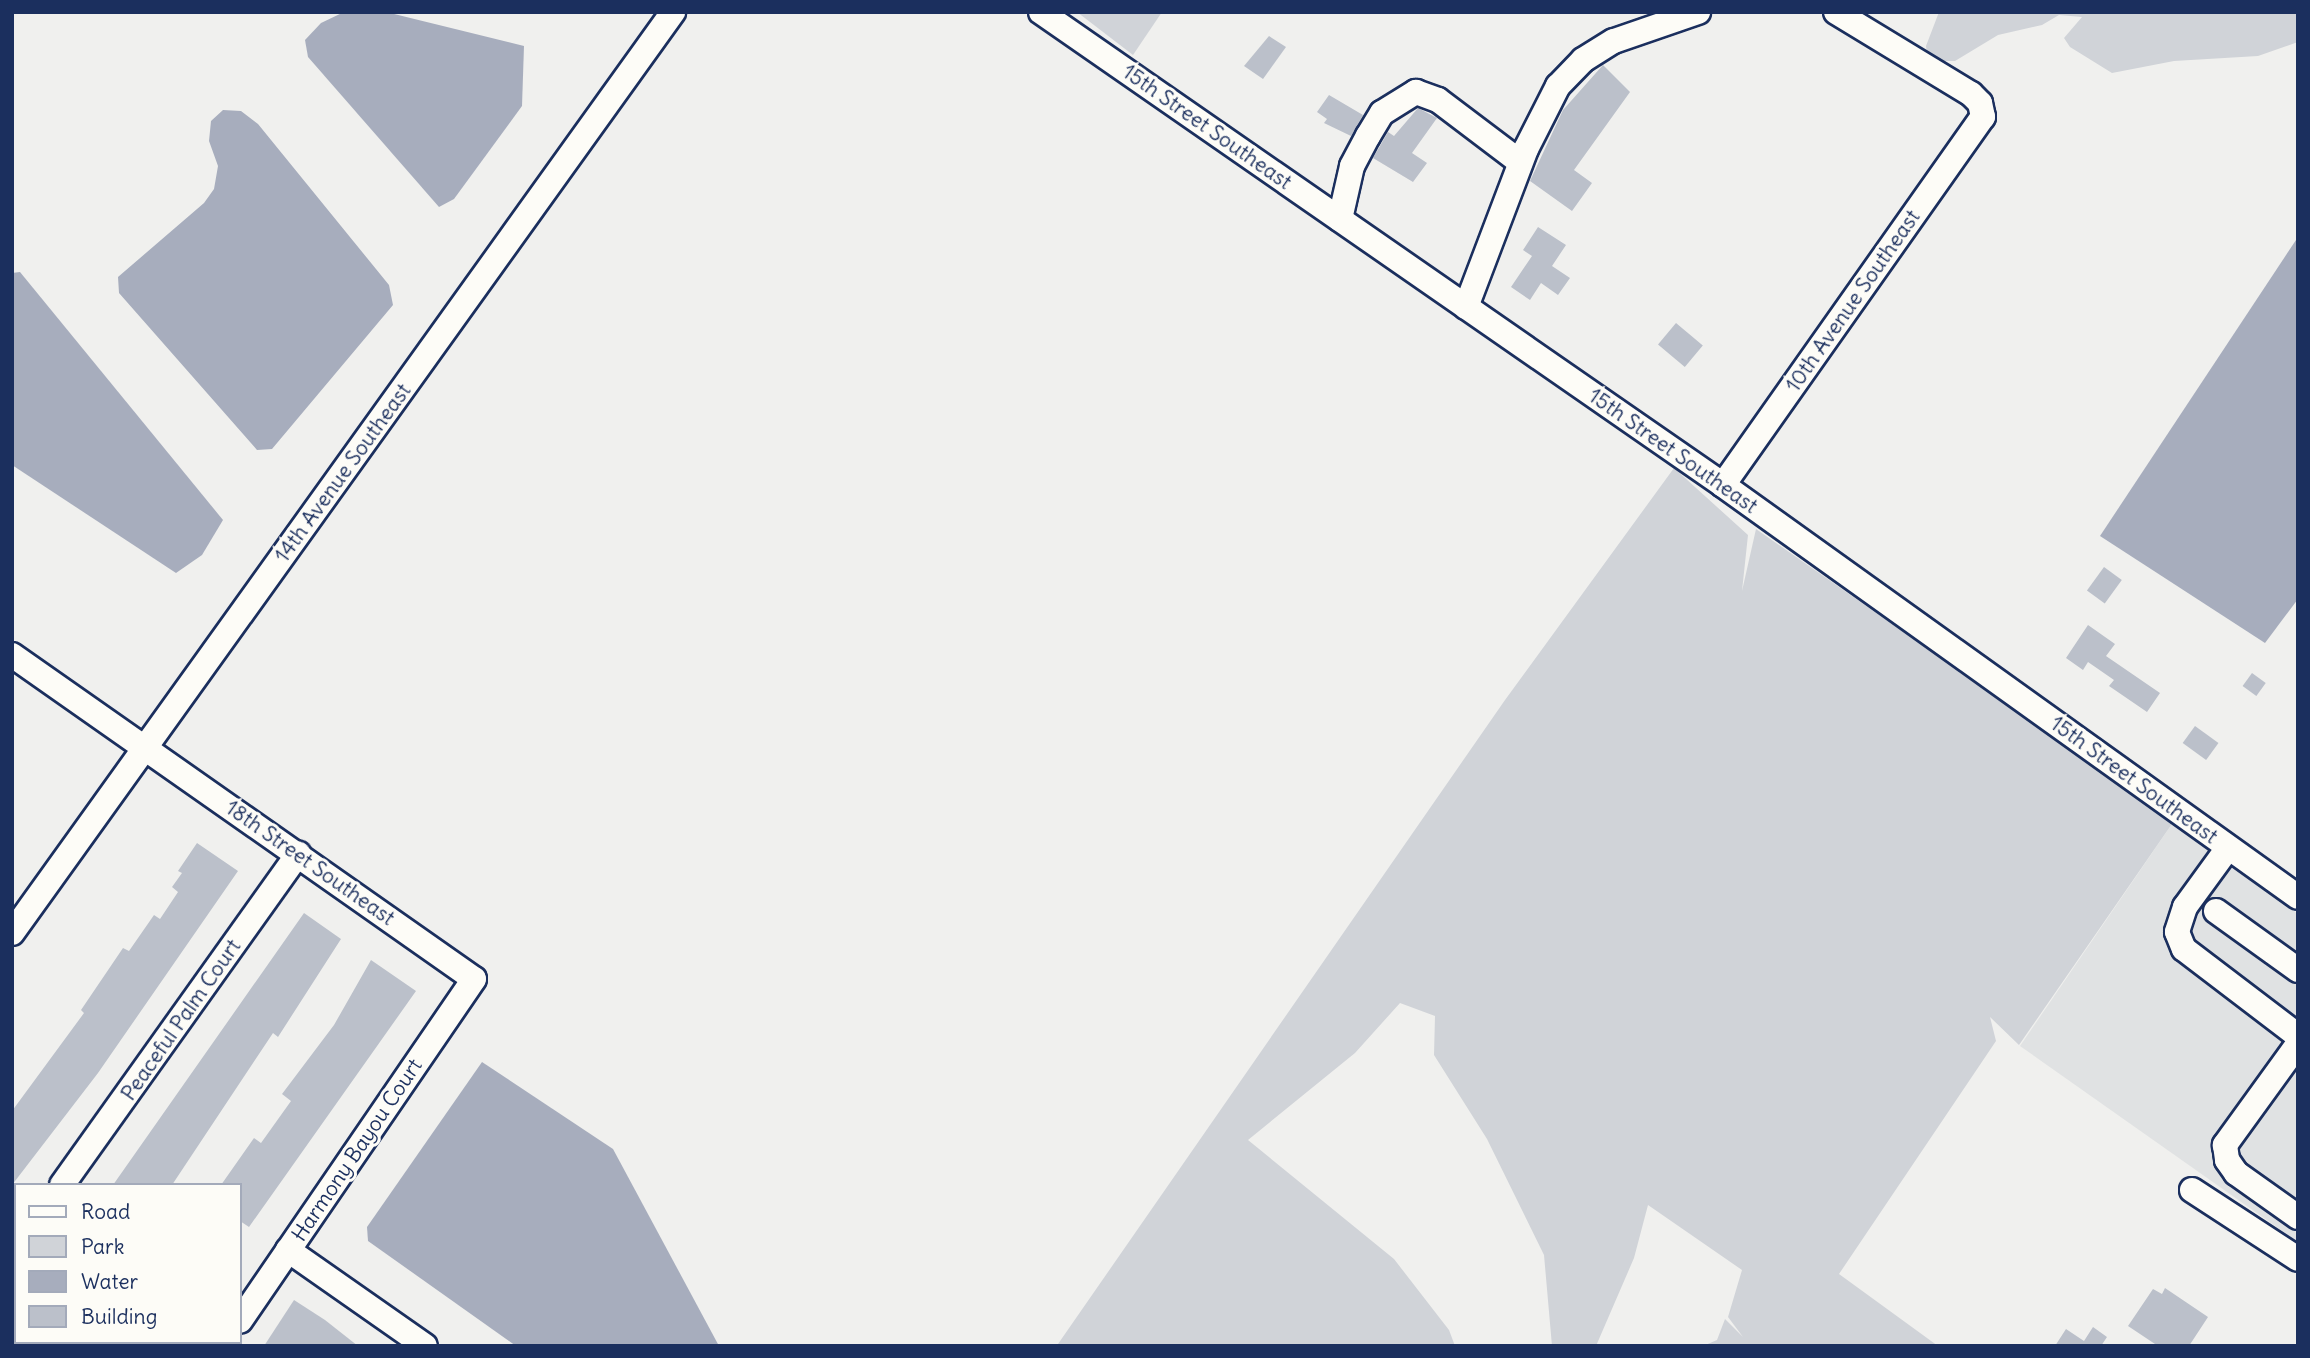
<!DOCTYPE html>
<style>
body{margin:0}
#map{position:relative;width:2310px;height:1358px;overflow:hidden;background:#f0f0ee;font-family:Delius,sans-serif}
div>[style]{position:absolute}
.built>*{inset:0;background:#e0e2e3}
.green>*{inset:0;background:#d0d3d8}
.water>*{inset:0;background:#a7adbd}
.building>*{inset:0;background:#bbc0ca;transform-origin:0 0}
.roads{filter:drop-shadow(2px 0 #1b2f5e) drop-shadow(-2px 0 #1b2f5e) drop-shadow(0 2px #1b2f5e) drop-shadow(0 -2px #1b2f5e)}
.minor>*{height:24px;margin:-12px;padding:0 12px;transform-origin:12px;border-radius:12px;background:#fdfcf7}
span{translate:-50% -50%;white-space:nowrap;text-align:center;line-height:1.15;-webkit-text-stroke:6px #fdfcf7;paint-order:stroke}
.street-label{font-size:21px;color:#1b2f5e}
.frame{position:absolute;inset:0;border:14px solid #1b2f5e;pointer-events:none}
.legend{position:absolute;left:14px;top:1183px;width:228px;height:161px;box-sizing:border-box;background:#fdfcf7;border:2px solid #a3aaba;margin:0;padding:9px 12px;list-style:none;font-size:21px;color:#1b2f5e}
.legend li{display:flex;align-items:center;gap:14px;height:35px}
.legend b{width:35px;border:2px solid #a3aaba}
</style>
<div id="map">
<div class="built">
<div style="clip-path:polygon(2174px 821px,2298px 914px,2298px 1242px,2020px 1046px)"></div>
</div>
<div class="green">
<div style="clip-path:polygon(1077px 12px,1162px 12px,1133px 55px)"></div>
<div style="clip-path:polygon(1939px 12px,2298px 12px,2298px 42px,2258px 56px,2174px 61px,2112px 73px,2070px 47px,2064px 38px,2082px 17px,2059px 15px,2042px 25px,1998px 35px,1955px 61px,1940px 61px,1927px 54px,1926px 46px)"></div>
<div style="clip-path:polygon(1674px 468px,1748px 535px,1742px 591px,1756px 529px,2174px 821px,2019px 1045px,1990px 1017px,1996px 1041px,1839px 1274px,1938px 1346px,1703px 1346px,1717px 1340px,1725px 1319px,1743px 1337px,1728px 1317px,1742px 1270px,1648px 1205px,1634px 1258px,1596px 1346px,1552px 1346px,1544px 1255px,1487px 1139px,1434px 1055px,1435px 1016px,1400px 1003px,1355px 1053px,1248px 1140px,1394px 1259px,1449px 1330px,1455px 1346px,1058px 1344px,1505px 700px)"></div>
</div>
<div class="water">
<div style="clip-path:polygon(344px 12px,386px 12px,524px 46px,522px 106px,454px 199px,439px 207px,308px 57px,305px 40px,321px 23px)"></div>
<div style="clip-path:polygon(223px 110px,241px 111px,258px 124px,389px 285px,393px 305px,272px 449px,257px 450px,119px 293px,118px 277px,204px 203px,214px 189px,218px 166px,209px 141px,211px 121px)"></div>
<div style="clip-path:polygon(2296px 240px,2298px 599px,2265px 643px,2100px 536px)"></div>
<div style="clip-path:polygon(20px 272px,223px 520px,202px 555px,176px 573px,12px 465px,12px 273px)"></div>
<div style="clip-path:polygon(482px 1062px,613px 1149px,719px 1346px,516px 1346px,368px 1241px,367px 1227px)"></div>
</div>
<div class="building">
<div style="clip-path:polygon(1269px 36px,1286px 47px,1263px 79px,1244px 66px)"></div>
<div style="clip-path:polygon(1603px 65px,1630px 92px,1574px 170px,1592px 183px,1572px 211px,1530px 181px,1563px 110px)"></div>
<div style="clip-path:polygon(1329px 95px,1363px 115px,1351px 136px,1324px 123px,1327px 119px,1317px 112px)"></div>
<div style="clip-path:polygon(1418px 108px,1437px 118px,1412px 153px,1427px 163px,1413px 182px,1373px 158px,1388px 132px,1394px 136px)"></div>
<div style="clip-path:polygon(1538px 227px,1566px 245px,1552px 266px,1570px 278px,1558px 295px,1541px 283px,1530px 300px,1511px 287px,1532px 256px,1523px 250px)"></div>
<div style="left:1676px;top:323px;width:35px;height:28px;rotate:40deg"></div>
<div style="left:2104px;top:567px;width:22px;height:29px;rotate:36deg"></div>
<div style="clip-path:polygon(2088px 625px,2115px 644px,2106px 656px,2160px 693px,2147px 712px,2109px 686px,2114px 680px,2088px 662px,2083px 670px,2066px 658px)"></div>
<div style="left:2252px;top:673px;width:17px;height:16px;rotate:36deg"></div>
<div style="left:2195px;top:726px;width:29px;height:21px;rotate:36deg"></div>
<div style="clip-path:polygon(197px 843px,238px 871px,98px 1073px,12px 1185px,12px 1111px,84px 1013px,81px 1010px,123px 948px,129px 951px,154px 915px,160px 919px,178px 892px,172px 887px,182px 873px,178px 871px)"></div>
<div style="clip-path:polygon(304px 913px,341px 939px,278px 1037px,273px 1033px,172px 1185px,113px 1185px)"></div>
<div style="clip-path:polygon(371px 960px,416px 991px,249px 1227px,240px 1221px,240px 1185px,221px 1185px,254px 1138px,261px 1143px,291px 1101px,282px 1094px,334px 1025px)"></div>
<div style="clip-path:polygon(2165px 1288px,2208px 1317px,2189px 1346px,2158px 1346px,2128px 1326px,2153px 1289px,2162px 1294px)"></div>
<div style="clip-path:polygon(294px 1300px,325px 1320px,358px 1346px,264px 1346px)"></div>
<div style="clip-path:polygon(2093px 1327px,2107px 1337px,2101px 1346px,2055px 1346px,2066px 1329px,2084px 1341px)"></div>
</div>
<div class="roads">
<div class="minor">
<div style="left:1041px;top:12px;width:830px;rotate:34.74deg"></div>
<div style="left:1723px;top:485px;width:707px;rotate:35.62deg"></div>
<div style="left:1340px;top:219px;width:54px;rotate:-77.2deg"></div>
<div style="left:1352px;top:166px;width:34px;rotate:-62deg"></div>
<div style="left:1368px;top:136px;width:27px;rotate:-59deg"></div>
<div style="left:1382px;top:113px;width:40px;rotate:-32deg"></div>
<div style="left:1416px;top:92px;width:23px;rotate:20deg"></div>
<div style="left:1438px;top:100px;width:103px;rotate:37.1deg"></div>
<div style="left:1466px;top:307px;width:169px;rotate:-69.2deg"></div>
<div style="left:1526px;top:149px;width:71px;rotate:-63.1deg"></div>
<div style="left:1558px;top:86px;width:36px;rotate:-46deg"></div>
<div style="left:1583px;top:60px;width:36px;rotate:-32deg"></div>
<div style="left:1614px;top:41px;width:89px;rotate:-19deg"></div>
<div style="left:1723px;top:485px;width:451px;rotate:-54.8deg"></div>
<div style="left:1983px;top:117px;width:14px;rotate:-102deg"></div>
<div style="left:1980px;top:103px;width:13px;rotate:-135deg"></div>
<div style="left:1971px;top:94px;width:158px;rotate:-148.7deg"></div>
<div style="left:12px;top:655px;width:564px;rotate:35.04deg"></div>
<div style="left:474px;top:979px;width:414px;rotate:124.4deg"></div>
<div style="left:2228px;top:848px;width:73px;rotate:126.1deg"></div>
<div style="left:2185px;top:907px;width:26px;rotate:108deg"></div>
<div style="left:2177px;top:932px;width:18px;rotate:68deg"></div>
<div style="left:2184px;top:949px;width:143px;rotate:37.3deg"></div>
<div style="left:2216px;top:911px;width:101px;rotate:35.7deg"></div>
<div style="left:12px;top:933px;width:1134px;rotate:-54.33deg"></div>
<div style="left:2298px;top:1044px;width:125px;rotate:125.9deg"></div>
<div style="left:2225px;top:1145px;width:15px;rotate:82deg"></div>
<div style="left:2227px;top:1160px;width:16px;rotate:55deg"></div>
<div style="left:2236px;top:1173px;width:76px;rotate:35.4deg"></div>
<div style="left:62px;top:1185px;width:407px;rotate:-54.5deg"></div>
<div style="left:2192px;top:1190px;width:126px;rotate:33.1deg"></div>
<div style="left:12px;top:1247px;width:6px;rotate:-45deg"></div>
<div style="left:288px;top:1250px;width:167px;rotate:35deg"></div>
<div style="left:12px;top:1313px;width:4px;rotate:27deg"></div>
<div style="left:55px;top:1342px;width:6px;rotate:39deg"></div>
<div style="left:223px;top:1346px;width:4px;rotate:-63deg"></div>
</div>
</div>
<div class="street-label">
<span style="left:1207px;top:127px;rotate:35deg">15th Street Southeast</span>
<span style="left:1853px;top:301px;rotate:-55deg">10th Avenue Southeast</span>
<span style="left:1673px;top:451px;rotate:35deg">15th Street Southeast</span>
<span style="left:343px;top:473px;rotate:-54deg">14th Avenue Southeast</span>
<span style="left:2134px;top:780px;rotate:36deg">15th Street Southeast</span>
<span style="left:310px;top:863px;rotate:35deg">18th Street Southeast</span>
<span style="left:181px;top:1020px;rotate:-55deg">Peaceful Palm Court</span>
<span style="left:357px;top:1150px;rotate:-56deg">Harmony Bayou Court</span>
</div>
<div class="frame"></div>
<ul class="legend">
<li><b style="height:9px;background:#fdfcf7"></b>Road</li>
<li><b style="height:19px;background:#d0d3d8"></b>Park</li>
<li><b style="height:19px;background:#a7adbd"></b>Water</li>
<li><b style="height:19px;background:#bbc0ca"></b>Building</li>
</ul>
</div>
